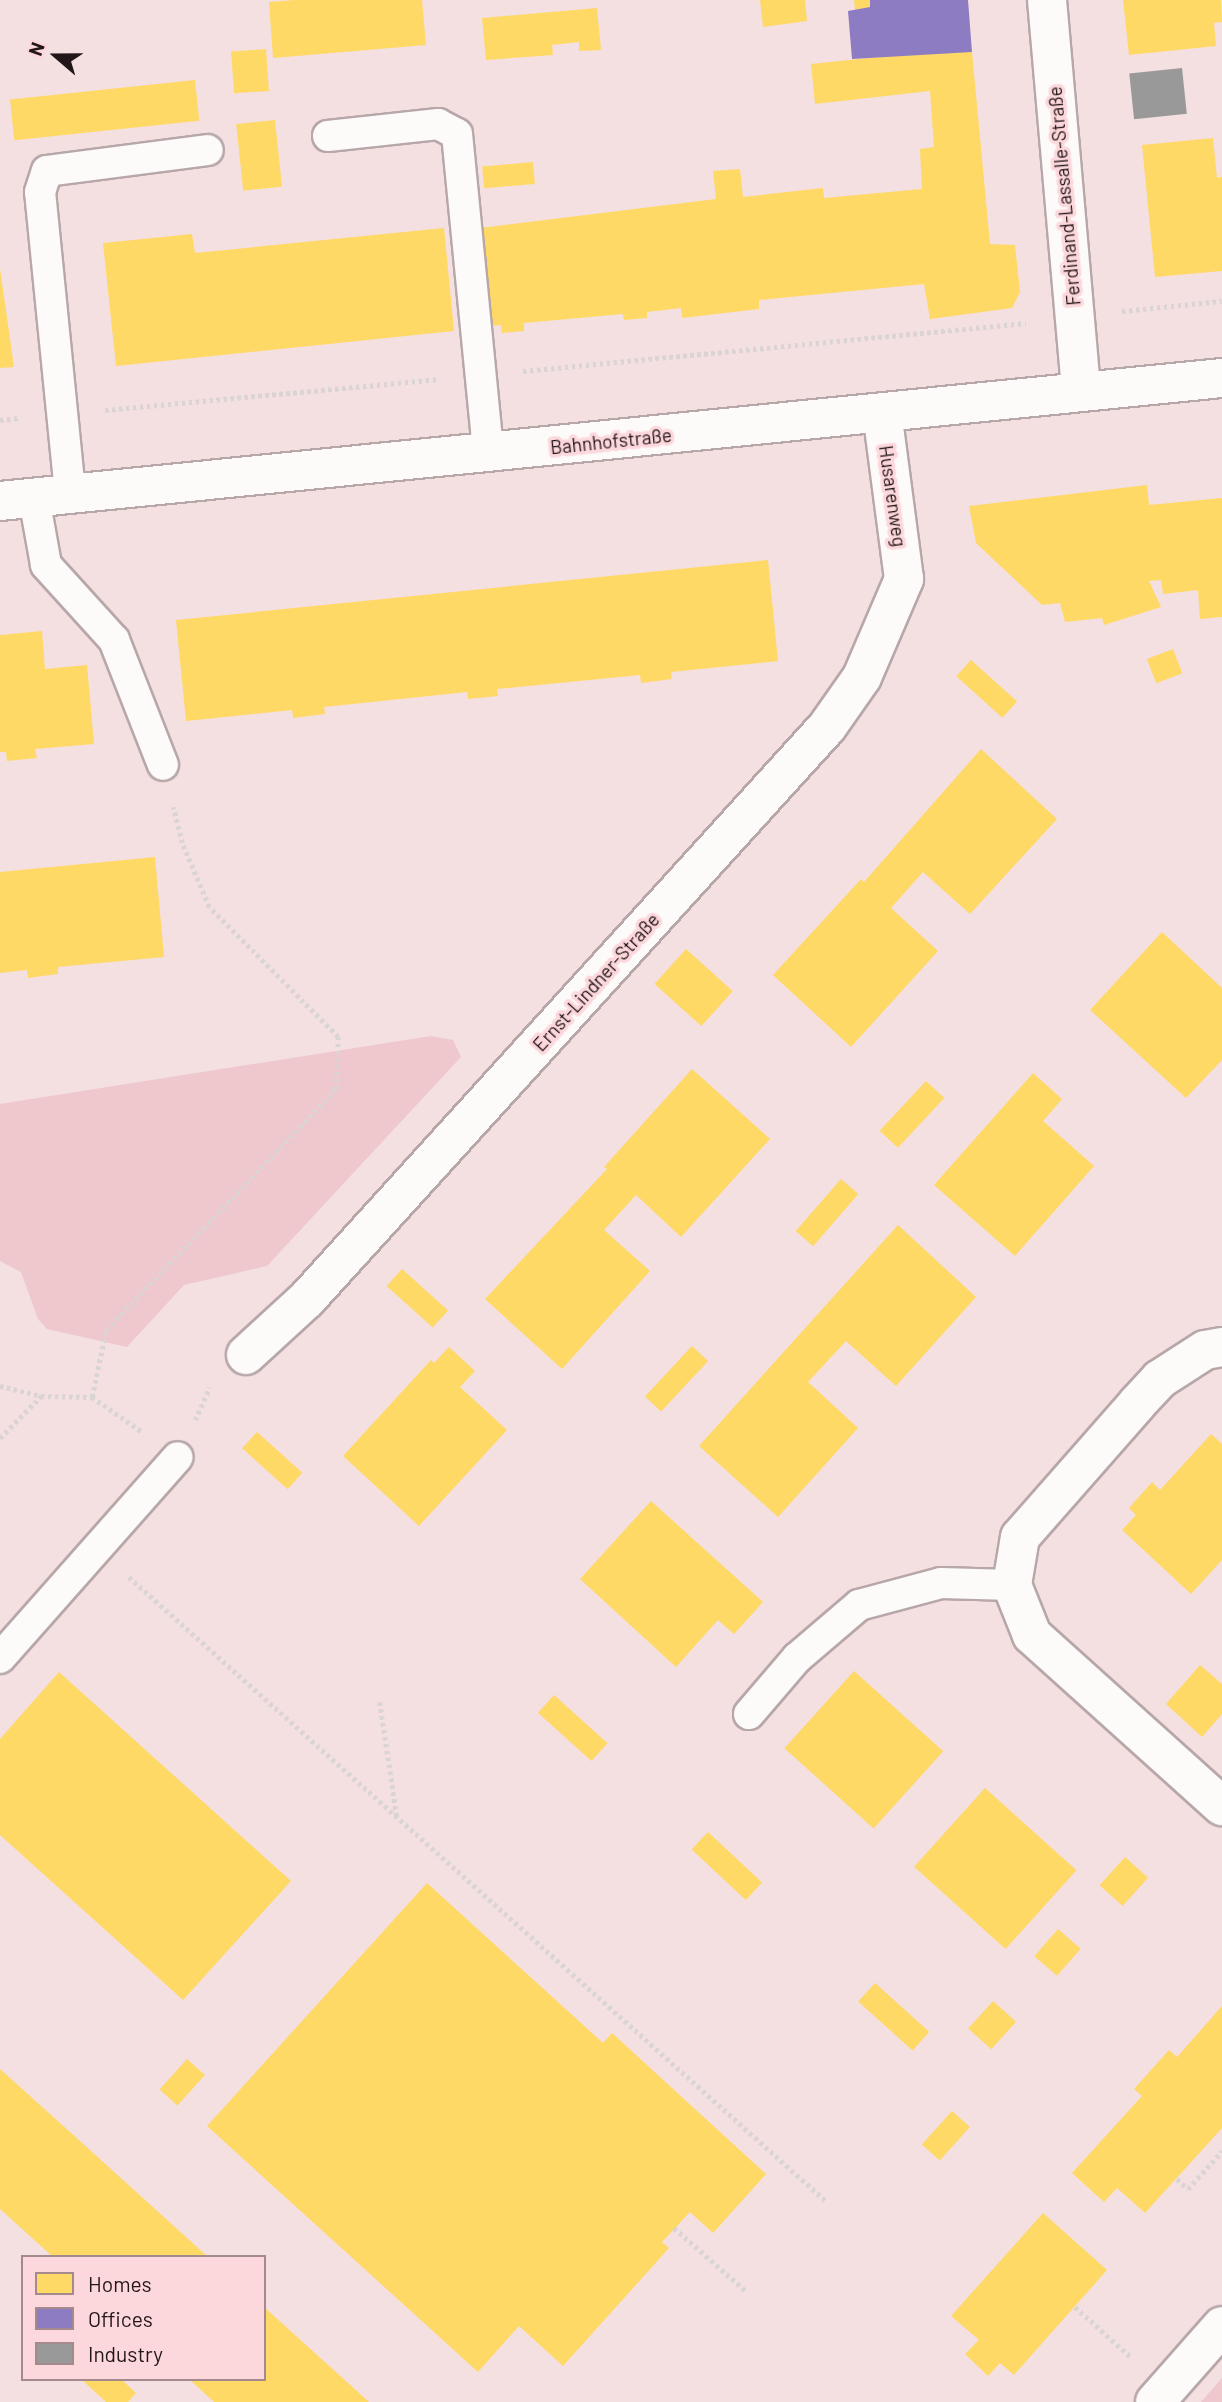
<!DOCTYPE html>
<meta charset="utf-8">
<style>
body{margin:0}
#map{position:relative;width:1222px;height:2402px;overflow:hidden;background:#f4dfe1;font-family:Barlow,sans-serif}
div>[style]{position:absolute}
.green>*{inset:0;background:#eec8cc}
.homes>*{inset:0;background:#ffd966;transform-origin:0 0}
.offices>*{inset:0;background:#8e7cc3}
.industry>*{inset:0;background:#999;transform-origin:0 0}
.path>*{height:4.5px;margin-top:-2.25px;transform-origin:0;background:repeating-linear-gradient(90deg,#dad4d4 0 3.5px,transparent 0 7px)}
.roads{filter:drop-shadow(2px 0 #b7a7a9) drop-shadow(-2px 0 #b7a7a9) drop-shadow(0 2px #b7a7a9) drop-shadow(0 -2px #b7a7a9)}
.lane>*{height:30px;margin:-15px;padding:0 15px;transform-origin:15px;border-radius:15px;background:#fdfafa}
.street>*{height:38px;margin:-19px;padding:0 19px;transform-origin:19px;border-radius:19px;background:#fdfafa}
span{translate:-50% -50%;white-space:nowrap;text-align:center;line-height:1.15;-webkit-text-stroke:7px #fcd7db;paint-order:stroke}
.street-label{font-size:19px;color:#231618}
.legend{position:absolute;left:21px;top:2255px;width:245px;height:126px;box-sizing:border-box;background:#fcd7db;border:2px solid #a58a8d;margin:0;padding:9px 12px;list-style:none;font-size:21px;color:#231618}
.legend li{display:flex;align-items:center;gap:14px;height:35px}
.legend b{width:35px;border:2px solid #a58a8d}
.north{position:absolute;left:21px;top:21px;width:70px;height:70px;-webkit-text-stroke:5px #fcd7db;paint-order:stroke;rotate:290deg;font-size:19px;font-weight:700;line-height:28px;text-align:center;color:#231618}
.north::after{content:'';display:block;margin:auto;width:24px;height:32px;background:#231618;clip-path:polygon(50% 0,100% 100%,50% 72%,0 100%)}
</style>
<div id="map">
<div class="green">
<div style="clip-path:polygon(431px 1036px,453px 1040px,461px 1057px,267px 1266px,184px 1285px,127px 1347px,47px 1329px,38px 1319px,21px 1272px,0 1261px,0 1104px)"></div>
<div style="clip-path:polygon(1222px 2378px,1222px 2402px,1201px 2402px)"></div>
</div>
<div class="homes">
<div style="clip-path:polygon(295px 0,422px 0,426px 45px,273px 58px,269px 2px)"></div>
<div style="clip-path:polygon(760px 0,805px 0,807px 21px,763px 27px)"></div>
<div style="clip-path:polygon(854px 0,870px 0,870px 7px,855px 10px)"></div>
<div style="clip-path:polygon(1123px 0,1221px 0,1222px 22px,1214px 23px,1216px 46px,1129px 55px)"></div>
<div style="clip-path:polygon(597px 8px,601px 50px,579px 51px,579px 42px,552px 45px,553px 55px,486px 60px,482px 18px)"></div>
<div style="left:266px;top:49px;width:42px;height:35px;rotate:86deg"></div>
<div style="clip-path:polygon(926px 52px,972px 52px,990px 244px,1015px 245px,1020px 292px,1012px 308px,930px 319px,924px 284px,759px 300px,759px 309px,682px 318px,681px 308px,647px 312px,647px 318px,624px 320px,623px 314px,524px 323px,524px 331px,502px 333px,501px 325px,490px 326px,480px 228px,716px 199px,713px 171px,740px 169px,743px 197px,823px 188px,824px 198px,922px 189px,920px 149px,934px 147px,930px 91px,815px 104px,811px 64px)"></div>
<div style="left:195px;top:80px;width:41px;height:186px;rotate:84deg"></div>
<div style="left:275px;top:120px;width:67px;height:39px;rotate:84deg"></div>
<div style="clip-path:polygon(1213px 138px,1217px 178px,1222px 177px,1222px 271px,1155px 277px,1142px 145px)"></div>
<div style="left:533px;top:162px;width:22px;height:51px;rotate:85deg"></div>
<div style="clip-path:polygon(444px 228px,454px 331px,116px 366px,103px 243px,192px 234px,195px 253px)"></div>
<div style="clip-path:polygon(0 269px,14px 367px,0 368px)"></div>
<div style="clip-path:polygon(1147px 485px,1149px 505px,1222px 498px,1222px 617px,1200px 619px,1198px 590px,1163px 594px,1161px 580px,1149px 581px,1161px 607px,1104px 625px,1102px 618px,1065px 622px,1060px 603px,1042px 605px,976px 543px,969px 506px)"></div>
<div style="clip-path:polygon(768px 560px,778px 661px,671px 672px,672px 679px,641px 683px,640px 675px,497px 689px,498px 696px,468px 699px,467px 692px,324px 707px,325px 714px,293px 718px,292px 710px,186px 721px,176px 620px)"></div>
<div style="clip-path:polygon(42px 631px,45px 669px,87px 665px,94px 744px,35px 749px,37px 758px,7px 761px,6px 752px,0 752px,0 635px)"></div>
<div style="left:1173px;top:649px;width:26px;height:28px;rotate:69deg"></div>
<div style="left:971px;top:660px;width:62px;height:22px;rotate:42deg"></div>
<div style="clip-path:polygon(981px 749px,1057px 819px,970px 914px,923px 872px,891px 908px,938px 951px,851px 1047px,773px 975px,861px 879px,864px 882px)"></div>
<div style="clip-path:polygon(155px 857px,164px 957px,58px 967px,58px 974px,28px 978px,27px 970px,0 973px,0 872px)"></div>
<div style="clip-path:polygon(1162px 932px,1222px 988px,1222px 1060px,1186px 1098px,1090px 1010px)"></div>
<div style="left:686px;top:949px;width:63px;height:47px;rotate:42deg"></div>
<div style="clip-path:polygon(692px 1069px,770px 1139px,681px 1237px,636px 1195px,604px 1230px,650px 1271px,562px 1369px,485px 1299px,607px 1169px,604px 1167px)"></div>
<div style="clip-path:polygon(1033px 1073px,1062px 1099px,1043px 1121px,1094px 1166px,1015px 1256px,934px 1185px)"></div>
<div style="left:926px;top:1081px;width:25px;height:68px;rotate:43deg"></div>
<div style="left:841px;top:1179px;width:23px;height:69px;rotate:41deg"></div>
<div style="clip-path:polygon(898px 1225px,976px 1297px,896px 1386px,846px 1341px,808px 1382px,858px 1428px,778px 1517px,699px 1446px)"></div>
<div style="left:402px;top:1269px;width:62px;height:23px;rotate:42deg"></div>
<div style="left:692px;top:1346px;width:22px;height:69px;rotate:43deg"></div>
<div style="clip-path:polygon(449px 1347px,475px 1371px,460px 1387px,507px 1430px,419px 1526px,343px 1456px,431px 1360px,434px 1363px)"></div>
<div style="left:257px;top:1432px;width:61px;height:22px;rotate:42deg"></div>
<div style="clip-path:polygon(1211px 1434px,1222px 1444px,1222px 1560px,1191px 1594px,1122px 1530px,1136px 1515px,1129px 1508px,1152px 1482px,1160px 1490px)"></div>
<div style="clip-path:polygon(651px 1501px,763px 1602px,734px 1634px,718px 1620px,676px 1667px,580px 1579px)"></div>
<div style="clip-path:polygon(1200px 1665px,1222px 1684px,1222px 1714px,1202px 1737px,1166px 1704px)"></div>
<div style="left:854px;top:1671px;width:120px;height:104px;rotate:42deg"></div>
<div style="clip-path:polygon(59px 1672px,291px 1881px,183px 2000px,0 1835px,0 1739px)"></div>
<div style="left:554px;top:1695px;width:72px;height:24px;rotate:42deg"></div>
<div style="left:985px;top:1788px;width:123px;height:106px;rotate:42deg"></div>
<div style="left:708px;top:1832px;width:74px;height:24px;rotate:43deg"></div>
<div style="left:1125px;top:1857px;width:31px;height:38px;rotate:42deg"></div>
<div style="clip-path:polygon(427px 1883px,603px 2043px,612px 2033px,766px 2174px,713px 2233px,690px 2212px,662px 2242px,669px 2248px,563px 2366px,519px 2326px,478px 2372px,207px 2126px)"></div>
<div style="left:1058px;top:1929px;width:30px;height:36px;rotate:41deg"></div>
<div style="left:875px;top:1983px;width:73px;height:25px;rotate:42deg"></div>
<div style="left:993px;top:2001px;width:31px;height:37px;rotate:42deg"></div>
<div style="clip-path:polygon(1222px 2006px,1222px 2128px,1145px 2213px,1117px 2188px,1104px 2202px,1072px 2173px,1142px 2096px,1134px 2089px,1169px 2050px,1177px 2057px)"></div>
<div style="left:187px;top:2059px;width:24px;height:41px;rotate:42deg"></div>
<div style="clip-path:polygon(0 2069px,70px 2132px,208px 2257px,53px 2257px,0 2209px)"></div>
<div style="left:952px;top:2111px;width:24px;height:45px;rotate:42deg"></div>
<div style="clip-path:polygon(1043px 2213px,1107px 2270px,1014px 2375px,1000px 2363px,988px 2376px,965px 2354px,979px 2340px,951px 2316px)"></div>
<div style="clip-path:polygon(264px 2307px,369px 2402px,214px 2402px,189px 2379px,264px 2379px)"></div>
<div style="clip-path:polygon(81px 2379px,121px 2379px,136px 2393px,128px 2402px,106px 2402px)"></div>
</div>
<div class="offices">
<div style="clip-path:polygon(870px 0,968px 0,972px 52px,852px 59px,848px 11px,870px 7px)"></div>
</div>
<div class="industry">
<div style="left:1182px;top:68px;width:46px;height:53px;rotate:84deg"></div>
</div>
<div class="path">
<div style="left:1122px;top:311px;width:100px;rotate:-5.7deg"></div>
<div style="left:523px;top:371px;width:505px;rotate:-5.45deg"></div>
<div style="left:105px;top:410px;width:334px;rotate:-5.3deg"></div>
<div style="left:0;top:420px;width:19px;rotate:-6deg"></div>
<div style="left:0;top:1386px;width:42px;rotate:13.7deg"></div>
<div style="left:41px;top:1396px;width:51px;rotate:1.1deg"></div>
<div style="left:92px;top:1397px;width:63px;rotate:34.7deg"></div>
<div style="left:92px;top:1397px;width:68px;rotate:-78.2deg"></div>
<div style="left:106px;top:1330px;width:333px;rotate:-46.3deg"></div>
<div style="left:336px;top:1089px;width:52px;rotate:-87.8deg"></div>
<div style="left:338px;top:1037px;width:183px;rotate:-134.8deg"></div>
<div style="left:209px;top:907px;width:69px;rotate:-112.9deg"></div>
<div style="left:182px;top:843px;width:37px;rotate:-104deg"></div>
<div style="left:195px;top:1420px;width:36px;rotate:-66deg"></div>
<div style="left:0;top:1438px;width:59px;rotate:-45.7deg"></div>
<div style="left:129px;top:1577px;width:937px;rotate:41.84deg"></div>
<div style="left:380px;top:1702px;width:116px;rotate:81.6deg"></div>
<div style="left:1177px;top:2179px;width:15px;rotate:42deg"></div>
<div style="left:1188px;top:2189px;width:51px;rotate:-48.2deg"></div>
<div style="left:674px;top:2228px;width:97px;rotate:41.2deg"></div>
<div style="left:1075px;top:2307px;width:76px;rotate:41.8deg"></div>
</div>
<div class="roads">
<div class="lane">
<div style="left:328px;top:136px;width:111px;rotate:-6.2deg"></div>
<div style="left:438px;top:124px;width:21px;rotate:28deg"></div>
<div style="left:457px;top:134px;width:321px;rotate:84.4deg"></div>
<div style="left:70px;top:492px;width:301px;rotate:-95.7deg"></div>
<div style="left:40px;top:192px;width:22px;rotate:-72deg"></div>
<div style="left:47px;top:171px;width:162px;rotate:-7.4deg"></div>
<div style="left:34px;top:498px;width:68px;rotate:79.8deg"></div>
<div style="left:46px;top:565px;width:101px;rotate:47.8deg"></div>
<div style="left:114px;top:640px;width:134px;rotate:68.6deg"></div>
<div style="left:0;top:1658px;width:268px;rotate:-48.5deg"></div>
<div style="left:749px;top:1714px;width:74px;rotate:-49.4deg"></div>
<div style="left:797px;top:1658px;width:82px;rotate:-40.5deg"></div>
<div style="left:859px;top:1605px;width:85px;rotate:-15deg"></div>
<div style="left:941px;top:1583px;width:71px;rotate:1.6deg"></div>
</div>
<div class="street">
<div style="left:1047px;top:0;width:392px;rotate:85deg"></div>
<div style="left:0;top:501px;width:1228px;rotate:-5.75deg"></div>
<div style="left:1222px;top:1347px;width:17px;rotate:170deg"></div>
<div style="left:1205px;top:1350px;width:54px;rotate:147.2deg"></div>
<div style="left:1160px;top:1379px;width:34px;rotate:133deg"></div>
<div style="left:1137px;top:1404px;width:177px;rotate:131.3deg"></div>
<div style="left:1020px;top:1537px;width:49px;rotate:99.5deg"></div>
<div style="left:1012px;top:1585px;width:54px;rotate:68.2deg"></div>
<div style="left:1032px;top:1635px;width:256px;rotate:42deg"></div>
<div style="left:246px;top:1355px;width:83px;rotate:-42.6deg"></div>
<div style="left:307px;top:1299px;width:773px;rotate:-47.73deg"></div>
<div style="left:827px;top:727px;width:61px;rotate:-55deg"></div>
<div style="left:862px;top:677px;width:107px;rotate:-66.8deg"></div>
<div style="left:904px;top:579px;width:167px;rotate:-97.5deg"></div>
<div style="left:1155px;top:2402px;width:101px;rotate:-48.6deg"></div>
</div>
</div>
<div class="street-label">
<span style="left:1064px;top:196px;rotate:-95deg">Ferdinand-Lassalle-Straße</span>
<span style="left:611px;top:441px;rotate:-6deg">Bahnhofstraße</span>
<span style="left:893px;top:496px;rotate:82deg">Husarenweg</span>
<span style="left:596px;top:982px;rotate:-48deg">Ernst-Lindner-Straße</span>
</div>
<ul class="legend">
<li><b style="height:19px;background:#ffd966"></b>Homes</li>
<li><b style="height:19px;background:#8e7cc3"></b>Offices</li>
<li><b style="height:19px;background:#999"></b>Industry</li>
</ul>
<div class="north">N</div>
</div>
